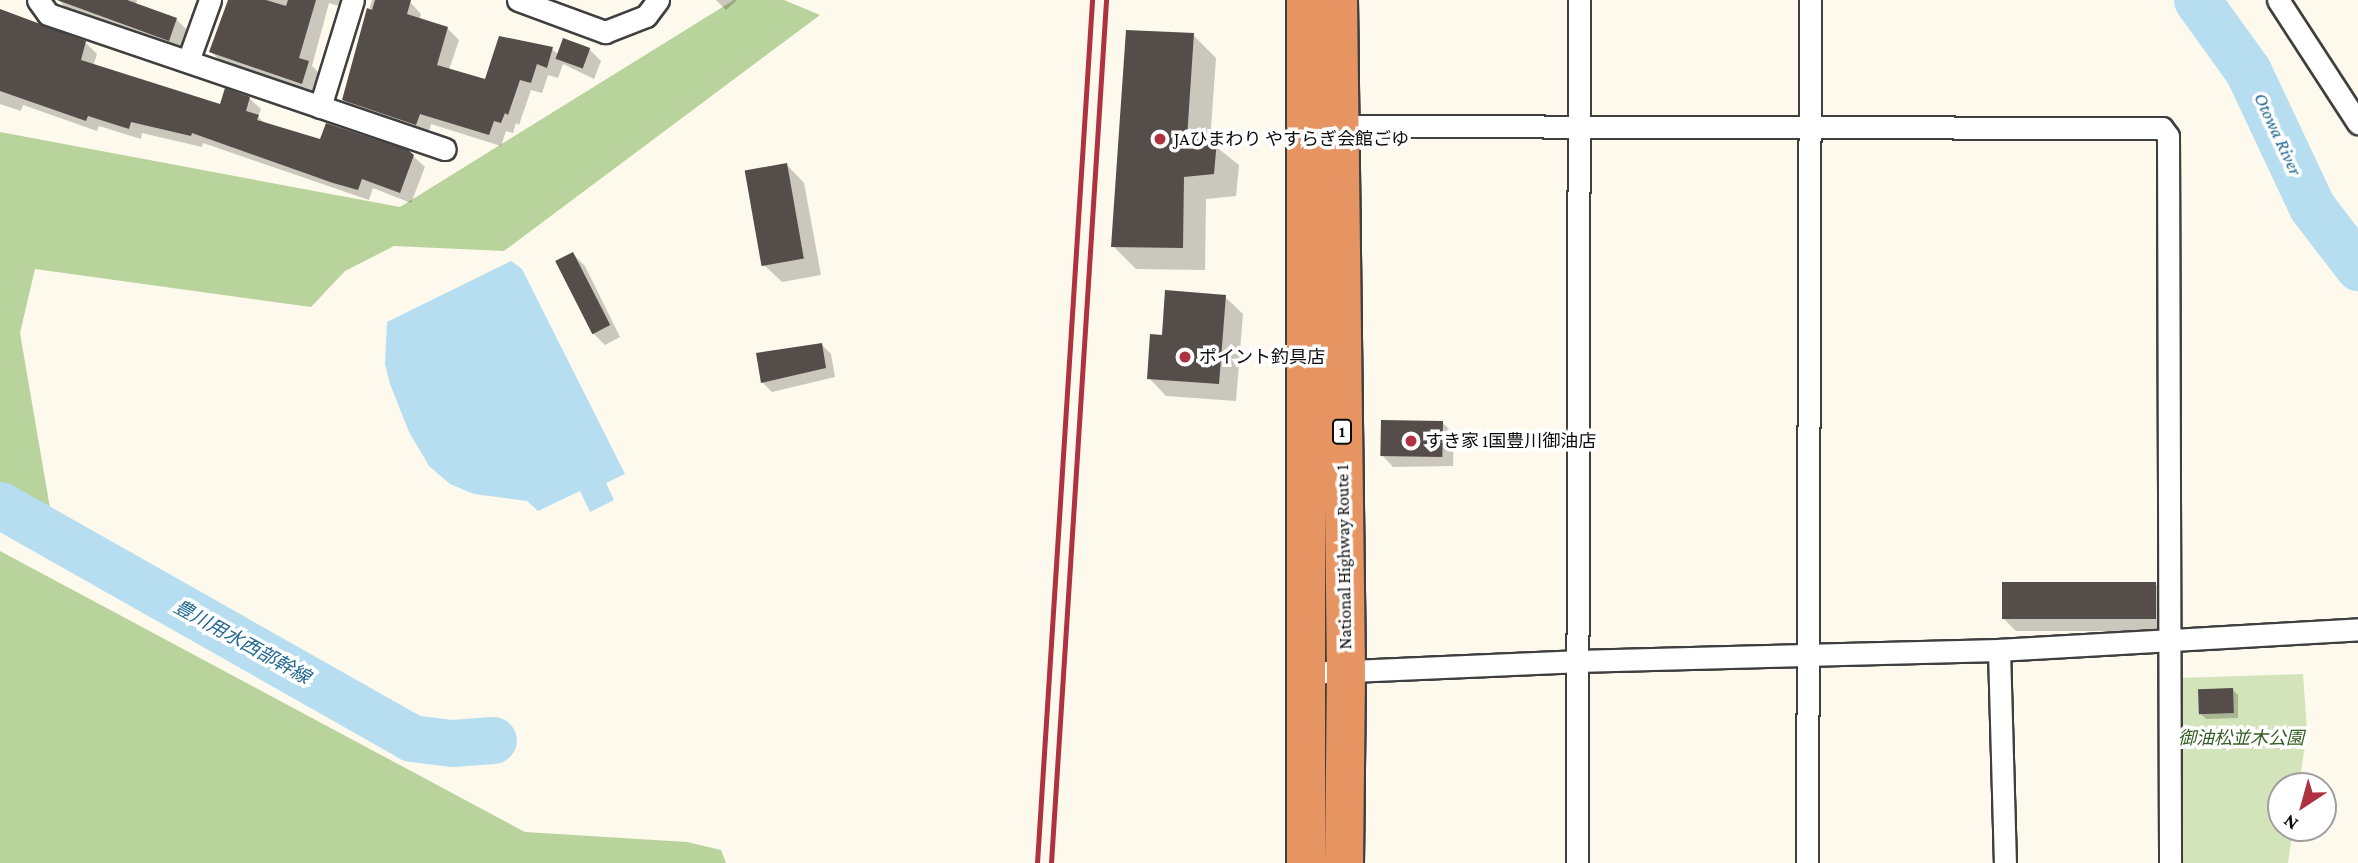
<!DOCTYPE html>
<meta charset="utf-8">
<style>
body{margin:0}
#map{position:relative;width:2358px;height:863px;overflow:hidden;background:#fdf9ed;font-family:"Crimson Pro","Noto Sans JP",serif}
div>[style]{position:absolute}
.green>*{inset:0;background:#d3e4ba}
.forest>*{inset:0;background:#b8d39b}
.water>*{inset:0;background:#b6def0}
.shadow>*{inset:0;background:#0003}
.river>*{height:47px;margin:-23.5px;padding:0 23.5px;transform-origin:23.5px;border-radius:23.5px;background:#b6def0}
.building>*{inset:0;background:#544d4a;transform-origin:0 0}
.roads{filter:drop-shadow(2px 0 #3f3f3f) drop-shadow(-2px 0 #3f3f3f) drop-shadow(0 2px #3f3f3f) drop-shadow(0 -2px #3f3f3f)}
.street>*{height:21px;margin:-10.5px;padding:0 10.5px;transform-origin:10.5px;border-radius:10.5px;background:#fff}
.highway>*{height:38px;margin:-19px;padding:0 19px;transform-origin:19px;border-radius:19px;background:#e69562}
.rail>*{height:5px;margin:-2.5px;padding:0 2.5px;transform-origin:2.5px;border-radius:2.5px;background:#af3240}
.dots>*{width:19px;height:19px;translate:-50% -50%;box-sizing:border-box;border:4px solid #fff;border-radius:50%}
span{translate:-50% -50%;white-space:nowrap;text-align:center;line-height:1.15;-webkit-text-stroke:7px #fff;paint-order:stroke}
.shield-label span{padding:2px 5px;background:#fff;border:2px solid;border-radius:5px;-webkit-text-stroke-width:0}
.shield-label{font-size:16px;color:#0c0c0c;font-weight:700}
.poi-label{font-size:18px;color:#0c0c0c}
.left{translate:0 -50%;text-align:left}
.street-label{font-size:18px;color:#0c0c0c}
.park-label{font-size:18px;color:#335d23;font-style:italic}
.water-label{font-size:19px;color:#226992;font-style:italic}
.north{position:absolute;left:2267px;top:772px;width:70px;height:70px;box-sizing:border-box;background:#fff;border:2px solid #9e9e9e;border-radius:50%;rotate:216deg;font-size:19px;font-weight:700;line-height:28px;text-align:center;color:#0c0c0c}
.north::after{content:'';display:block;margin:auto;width:24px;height:32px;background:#af3240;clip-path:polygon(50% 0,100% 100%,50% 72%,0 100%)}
</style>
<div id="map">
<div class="green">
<div style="clip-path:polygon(2303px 674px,2307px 731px,2299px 786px,2281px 786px,2281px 828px,2293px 828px,2288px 863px,2179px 863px,2177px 678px)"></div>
</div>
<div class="forest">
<div style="clip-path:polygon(734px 0,784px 0,820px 15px,504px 251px,394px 246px,345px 271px,311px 307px,35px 269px,20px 333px,51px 514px,0 487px,0 132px,400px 207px)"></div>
<div style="clip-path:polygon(0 551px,525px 832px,687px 842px,721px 850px,726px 863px,0 863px)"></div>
</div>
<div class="water">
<div style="clip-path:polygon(511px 261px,522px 269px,625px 474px,606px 483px,614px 500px,590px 512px,580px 491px,538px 511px,527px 501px,474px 494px,450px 484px,429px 466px,409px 432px,390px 384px,385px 364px,387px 322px)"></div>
</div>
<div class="shadow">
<div style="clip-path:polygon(59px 0,137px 0,136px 5px,176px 19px,188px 31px,181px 52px,70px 14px)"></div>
<div style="clip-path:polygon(229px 0,341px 0,339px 6px,329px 3px,312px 66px,320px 74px,313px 95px,223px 63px,211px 52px)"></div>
<div style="clip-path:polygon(372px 0,410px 2px,421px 14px,419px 20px,447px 28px,459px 40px,449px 70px,486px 82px,500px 38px,552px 49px,559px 55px,589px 49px,601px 61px,594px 79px,563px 64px,558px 78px,548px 75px,542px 93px,531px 90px,519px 125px,516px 123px,513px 133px,506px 131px,501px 146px,431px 124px,428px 136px,355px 111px,344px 100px)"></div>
<div style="clip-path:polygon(716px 0,737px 0,726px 10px)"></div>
<div style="clip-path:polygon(0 12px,85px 42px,97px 54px,93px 66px,221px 106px,249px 98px,261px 109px,258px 117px,266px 124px,321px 141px,413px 156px,425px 167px,411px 203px,373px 188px,369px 200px,203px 143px,202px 147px,142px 133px,141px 139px,99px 126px,97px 131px,23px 105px,21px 111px,0 104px)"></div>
<div style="clip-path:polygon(1193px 35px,1216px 58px,1210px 142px,1239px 165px,1236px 196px,1206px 199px,1205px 270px,1136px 269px,1113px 246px)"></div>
<div style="clip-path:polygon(787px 165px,804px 183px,821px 275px,782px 282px,764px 265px)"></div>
<div style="clip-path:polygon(573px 254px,585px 266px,620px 337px,605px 345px,593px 333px)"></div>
<div style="clip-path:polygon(1225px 297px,1243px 314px,1236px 401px,1166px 396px,1149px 378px,1164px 337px)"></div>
<div style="clip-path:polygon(821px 344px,831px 354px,835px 377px,772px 392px,762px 382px)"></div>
<div style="clip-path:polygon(1442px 422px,1454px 434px,1453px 466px,1393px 467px,1382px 455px)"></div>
<div style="clip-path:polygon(2155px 584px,2167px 596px,2167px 631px,2016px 631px,2004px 619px)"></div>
<div style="clip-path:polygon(2233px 690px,2238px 695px,2238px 718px,2206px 719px,2201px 714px)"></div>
</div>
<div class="river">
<div style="left:2197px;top:0;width:87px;rotate:54.3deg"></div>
<div style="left:2248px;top:71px;width:150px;rotate:64.8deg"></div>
<div style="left:2312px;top:207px;width:76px;rotate:52.5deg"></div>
<div style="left:0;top:505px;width:472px;rotate:29.5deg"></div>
<div style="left:411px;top:738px;width:41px;rotate:7deg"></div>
<div style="left:452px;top:743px;width:41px;rotate:-4.2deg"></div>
</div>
<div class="building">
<div style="clip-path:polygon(57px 0,127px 0,177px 18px,169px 41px)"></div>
<div style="clip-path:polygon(228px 0,266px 0,286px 6px,288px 0,316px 0,299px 58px,309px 61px,302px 84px,209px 52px)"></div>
<div style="clip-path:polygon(375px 0,411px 0,407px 14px,448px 27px,437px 65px,485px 79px,499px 36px,553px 47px,547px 68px,537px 64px,531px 83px,520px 80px,508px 115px,505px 113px,501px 123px,494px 121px,489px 135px,420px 114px,416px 125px,342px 100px,367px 8px,372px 10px)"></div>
<div style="clip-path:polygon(0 9px,86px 41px,81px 60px,220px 104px,225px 88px,250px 97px,246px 111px,259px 115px,257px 120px,320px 139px,326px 123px,408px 150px,414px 155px,400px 193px,362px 179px,358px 190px,333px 183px,192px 133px,191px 136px,131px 122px,129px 129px,88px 116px,86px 121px,0 91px)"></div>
<div style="clip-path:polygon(1126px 30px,1194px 33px,1187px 138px,1217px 140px,1214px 174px,1184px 177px,1183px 248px,1111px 247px)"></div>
<div style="left:563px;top:38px;width:29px;height:22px;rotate:20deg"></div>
<div style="left:787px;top:163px;width:97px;height:43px;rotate:80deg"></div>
<div style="left:573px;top:252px;width:82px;height:20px;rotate:63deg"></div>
<div style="clip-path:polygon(1165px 290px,1226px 295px,1219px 384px,1147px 379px,1150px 334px,1162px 335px)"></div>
<div style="clip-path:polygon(822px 343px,826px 368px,761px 383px,756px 353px)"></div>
<div style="left:1381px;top:420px;width:62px;height:36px;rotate:1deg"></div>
<div style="left:2156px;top:582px;width:37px;height:154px;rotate:90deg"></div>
<div style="left:2233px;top:688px;width:25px;height:35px;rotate:88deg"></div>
</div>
<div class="roads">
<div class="street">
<div style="left:38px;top:0;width:17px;rotate:54deg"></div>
<div style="left:48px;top:14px;width:419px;rotate:18.8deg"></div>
<div style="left:518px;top:0;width:93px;rotate:20.2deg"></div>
<div style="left:605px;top:32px;width:44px;rotate:-21.3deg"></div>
<div style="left:646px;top:16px;width:20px;rotate:-53deg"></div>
<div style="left:2278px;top:0;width:147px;rotate:57deg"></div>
<div style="left:188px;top:61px;width:65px;rotate:-70.2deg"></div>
<div style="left:320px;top:107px;width:112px;rotate:-72.9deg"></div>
<div style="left:1337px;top:126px;width:825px;rotate:0.14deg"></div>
<div style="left:2162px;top:128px;width:10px;rotate:53deg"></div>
<div style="left:2168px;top:136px;width:727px;rotate:89.84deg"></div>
<div style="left:1999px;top:650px;width:213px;rotate:88.4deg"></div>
<div style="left:1305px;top:673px;width:271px;rotate:-2.5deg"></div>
<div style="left:1576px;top:661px;width:423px;rotate:-1.5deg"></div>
<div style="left:1999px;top:650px;width:360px;rotate:-3.3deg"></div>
<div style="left:1577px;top:863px;width:863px;rotate:-89.87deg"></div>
<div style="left:1807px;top:863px;width:863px;rotate:-89.8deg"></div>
</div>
<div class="highway">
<div style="left:1306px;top:0;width:863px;rotate:90deg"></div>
<div style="left:1338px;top:0;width:672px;rotate:89.32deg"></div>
<div style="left:1346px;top:672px;width:191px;rotate:90.6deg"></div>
</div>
</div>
<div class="rail">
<div style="left:1037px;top:863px;width:865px;rotate:-86.35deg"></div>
<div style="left:1051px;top:863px;width:865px;rotate:-86.35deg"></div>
</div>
<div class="dots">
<div style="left:1160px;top:139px;background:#af3240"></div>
<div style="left:1185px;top:357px;background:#af3240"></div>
<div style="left:1411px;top:441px;background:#af3240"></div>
</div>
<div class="shield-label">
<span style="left:1342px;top:432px">1</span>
</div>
<div class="poi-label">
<span class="left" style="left:1174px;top:139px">JAひまわり やすらぎ会館ごゆ</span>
<span class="left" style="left:1199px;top:357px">ポイント釣具店</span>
<span class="left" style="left:1425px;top:441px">すき家 1国豊川御油店</span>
</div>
<div class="street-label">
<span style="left:1344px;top:557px;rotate:-91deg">National Highway Route 1</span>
</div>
<div class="park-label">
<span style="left:2241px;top:738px">御油松並木公園</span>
</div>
<div class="water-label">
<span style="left:2278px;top:134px;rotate:65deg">Otowa River</span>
<span style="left:242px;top:642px;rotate:29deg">豊川用水西部幹線</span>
</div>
<div class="north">N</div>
</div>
